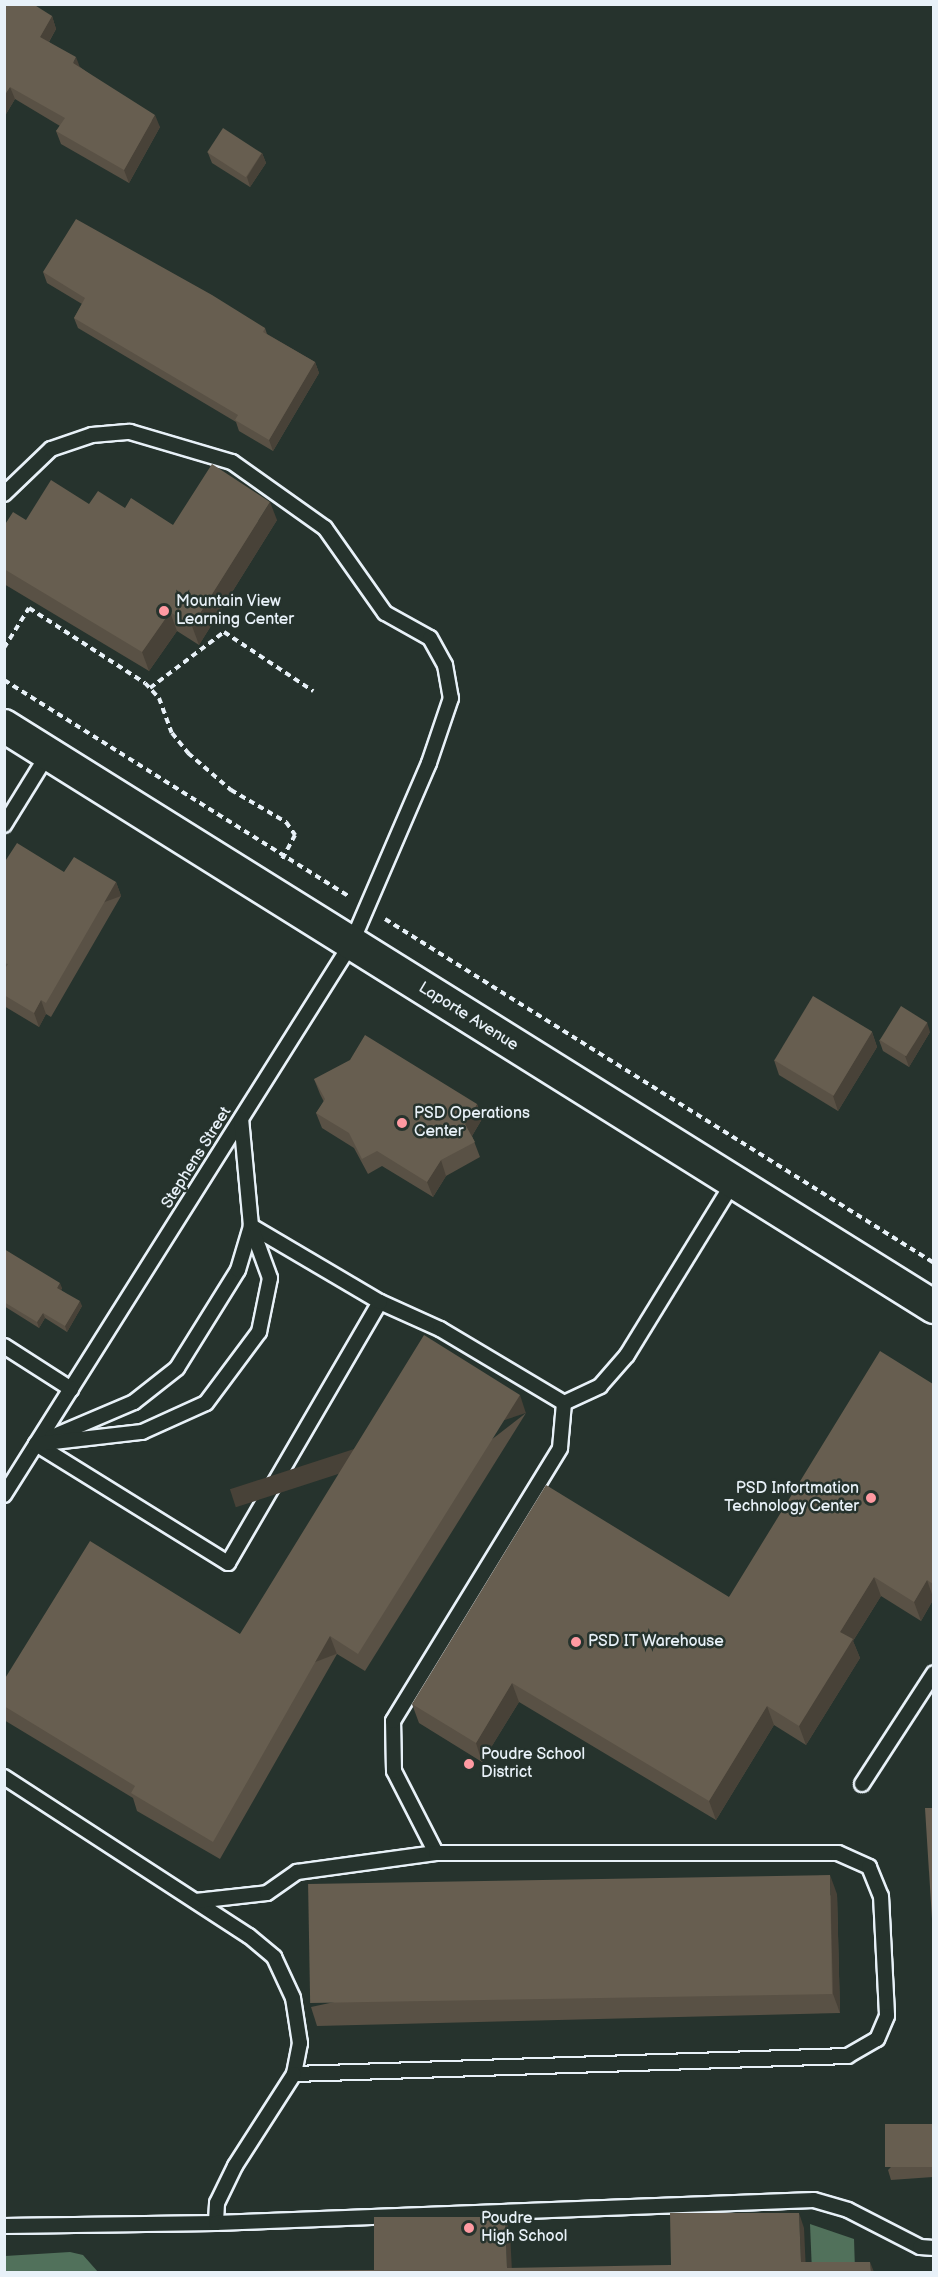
<!DOCTYPE html>
<style>
body{margin:0}
#map{position:relative;width:938px;height:2277px;overflow:hidden;background:#26332d;font-family:"Balsamiq Sans",sans-serif}
div>[style]{position:absolute}
.green>*{inset:0;background:#51715b}
.path>*{height:4px;margin-top:-2px;transform-origin:0;background:repeating-linear-gradient(90deg,#e8f1f8 0 6px,transparent 0 10.5px)}
.roads{filter:drop-shadow(2px 0 #e8f1f8) drop-shadow(-2px 0 #e8f1f8) drop-shadow(0 2px #e8f1f8) drop-shadow(0 -2px #e8f1f8)}
.service>*{height:14px;margin:-7px;padding:0 7px;transform-origin:7px;border-radius:7px;background:#26332d}
.tertiary>*{height:32px;margin:-16px;padding:0 16px;transform-origin:16px;border-radius:16px;background:#26332d}
.wall>*{inset:0;background:#595145}
.shaded-wall>*{inset:0;background:#484238;transform-origin:0 0}
.building>*{inset:0;background:#675e50;transform-origin:0 0}
.dots>*{width:16px;height:16px;translate:-50% -50%;box-sizing:border-box;border:3px solid #26332d;border-radius:50%}
span{translate:-50% -50%;white-space:nowrap;text-align:center;line-height:1.15;-webkit-text-stroke:5px #26332d;paint-order:stroke}
.poi-label{font-size:16px;color:#e8f1f8}
.left{translate:0 -50%;text-align:left}
.right{translate:-100% -50%;text-align:right}
.street-label{font-size:16px;color:#e8f1f8}
.frame{position:absolute;inset:0;border:6px solid #e8f1f8;pointer-events:none}
</style>
<div id="map">
<div class="green">
<div style="clip-path:polygon(810px 2224px,854px 2239px,855px 2270px,812px 2272px)"></div>
<div style="clip-path:polygon(70px 2252px,83px 2255px,98px 2272px,5px 2272px,5px 2256px)"></div>
</div>
<div class="path">
<div style="left:4px;top:648px;width:47px;rotate:-58deg"></div>
<div style="left:29px;top:608px;width:138px;rotate:32.9deg"></div>
<div style="left:145px;top:683px;width:21px;rotate:47deg"></div>
<div style="left:159px;top:698px;width:37px;rotate:70deg"></div>
<div style="left:172px;top:733px;width:26px;rotate:51deg"></div>
<div style="left:188px;top:753px;width:57px;rotate:40.7deg"></div>
<div style="left:231px;top:790px;width:64px;rotate:30.2deg"></div>
<div style="left:286px;top:822px;width:16px;rotate:55deg"></div>
<div style="left:295px;top:835px;width:30px;rotate:118deg"></div>
<div style="left:4px;top:680px;width:406px;rotate:32.1deg"></div>
<div style="left:150px;top:688px;width:93px;rotate:-37.1deg"></div>
<div style="left:224px;top:632px;width:107px;rotate:33.5deg"></div>
<div style="left:385px;top:919px;width:648px;rotate:32.07deg"></div>
</div>
<div class="roads">
<div class="service">
<div style="left:4px;top:494px;width:65px;rotate:-43.8deg"></div>
<div style="left:51px;top:449px;width:43px;rotate:-18.9deg"></div>
<div style="left:92px;top:435px;width:38px;rotate:-5deg"></div>
<div style="left:130px;top:432px;width:106px;rotate:16.4deg"></div>
<div style="left:232px;top:462px;width:114px;rotate:35.4deg"></div>
<div style="left:325px;top:528px;width:104px;rotate:54.8deg"></div>
<div style="left:385px;top:613px;width:51px;rotate:29.1deg"></div>
<div style="left:430px;top:638px;width:31px;rotate:61deg"></div>
<div style="left:445px;top:665px;width:34px;rotate:80deg"></div>
<div style="left:451px;top:698px;width:69px;rotate:108.7deg"></div>
<div style="left:429px;top:763px;width:197px;rotate:113.3deg"></div>
<div style="left:351px;top:944px;width:651px;rotate:122.2deg"></div>
<div style="left:4px;top:825px;width:84px;rotate:-58.2deg"></div>
<div style="left:380px;top:1302px;width:66px;rotate:24.2deg"></div>
<div style="left:440px;top:1329px;width:144px;rotate:30.8deg"></div>
<div style="left:564px;top:1403px;width:40px;rotate:-25deg"></div>
<div style="left:600px;top:1386px;width:41px;rotate:-48.9deg"></div>
<div style="left:627px;top:1355px;width:201px;rotate:-58.4deg"></div>
<div style="left:4px;top:1346px;width:80px;rotate:32.7deg"></div>
<div style="left:52px;top:1437px;width:89px;rotate:-23.1deg"></div>
<div style="left:134px;top:1402px;width:55px;rotate:-38.3deg"></div>
<div style="left:177px;top:1368px;width:115px;rotate:-58.1deg"></div>
<div style="left:238px;top:1270px;width:46px;rotate:-73.5deg"></div>
<div style="left:36px;top:1444px;width:226px;rotate:31.8deg"></div>
<div style="left:228px;top:1563px;width:302px;rotate:-59.8deg"></div>
<div style="left:380px;top:1302px;width:150px;rotate:-149.5deg"></div>
<div style="left:251px;top:1226px;width:107px;rotate:-95.3deg"></div>
<div style="left:36px;top:1444px;width:107px;rotate:-6.5deg"></div>
<div style="left:142px;top:1432px;width:70px;rotate:-24.4deg"></div>
<div style="left:206px;top:1403px;width:89px;rotate:-53.3deg"></div>
<div style="left:259px;top:1332px;width:55px;rotate:-78.5deg"></div>
<div style="left:270px;top:1278px;width:55px;rotate:-110.1deg"></div>
<div style="left:4px;top:1777px;width:292px;rotate:33deg"></div>
<div style="left:249px;top:1936px;width:33px;rotate:40deg"></div>
<div style="left:274px;top:1957px;width:45px;rotate:65.1deg"></div>
<div style="left:293px;top:1998px;width:46px;rotate:81.2deg"></div>
<div style="left:300px;top:2043px;width:32px;rotate:101deg"></div>
<div style="left:862px;top:1784px;width:132px;rotate:-57deg"></div>
<div style="left:436px;top:1853px;width:92px;rotate:-117.1deg"></div>
<div style="left:394px;top:1771px;width:50px;rotate:-91.1deg"></div>
<div style="left:393px;top:1721px;width:320px;rotate:-58.5deg"></div>
<div style="left:560px;top:1448px;width:45px;rotate:-84.9deg"></div>
<div style="left:196px;top:1901px;width:71px;rotate:-6.4deg"></div>
<div style="left:267px;top:1893px;width:37px;rotate:-35deg"></div>
<div style="left:297px;top:1872px;width:140px;rotate:-7.8deg"></div>
<div style="left:436px;top:1853px;width:402px"></div>
<div style="left:838px;top:1853px;width:34px;rotate:24deg"></div>
<div style="left:869px;top:1867px;width:31px;rotate:68deg"></div>
<div style="left:881px;top:1896px;width:120px;rotate:87.1deg"></div>
<div style="left:887px;top:2016px;width:25px;rotate:113deg"></div>
<div style="left:877px;top:2039px;width:34px;rotate:150deg"></div>
<div style="left:848px;top:2056px;width:554px;rotate:178.14deg"></div>
<div style="left:294px;top:2074px;width:109px;rotate:122.7deg"></div>
<div style="left:235px;top:2166px;width:41px;rotate:115.9deg"></div>
<div style="left:217px;top:2203px;width:20px;rotate:93deg"></div>
<div style="left:4px;top:2226px;width:212px;rotate:-0.8deg"></div>
<div style="left:216px;top:2223px;width:598px;rotate:-2.2deg"></div>
<div style="left:814px;top:2200px;width:35px;rotate:16deg"></div>
<div style="left:848px;top:2210px;width:81px;rotate:27.2deg"></div>
<div style="left:920px;top:2247px;width:14px;rotate:4deg"></div>
</div>
<div class="tertiary">
<div style="left:4px;top:726px;width:1097px;rotate:31.99deg"></div>
</div>
</div>
<div class="wall">
<div style="clip-path:polygon(4px 4px,52px 16px,56px 29px,49px 42px,80px 67px,160px 127px,129px 183px,61px 144px,56px 131px,60px 126px,15px 99px,6px 114px,4px 114px)"></div>
<div style="clip-path:polygon(208px 153px,262px 153px,266px 163px,250px 187px,212px 163px)"></div>
<div style="clip-path:polygon(43px 272px,265px 328px,267px 334px,315px 362px,319px 373px,273px 451px,239px 431px,236px 422px,78px 328px,74px 318px,82px 304px,47px 283px)"></div>
<div style="clip-path:polygon(89px 504px,125px 508px,173px 525px,277px 520px,199px 645px,177px 631px,149px 671px,4px 584px,4px 526px)"></div>
<div style="clip-path:polygon(4px 863px,64px 872px,116px 882px,121px 896px,51px 1017px,46px 1014px,39px 1027px,4px 1006px)"></div>
<div style="clip-path:polygon(872px 1032px,877px 1047px,838px 1111px,779px 1075px,774px 1060px)"></div>
<div style="clip-path:polygon(930px 1032px,909px 1067px,883px 1051px,879px 1040px)"></div>
<div style="clip-path:polygon(314px 1079px,477px 1104px,482px 1119px,472px 1136px,480px 1157px,446px 1176px,433px 1197px,382px 1166px,368px 1174px,354px 1148px,322px 1128px,316px 1113px,324px 1102px,320px 1094px)"></div>
<div style="clip-path:polygon(4px 1249px,62px 1288px,61px 1290px,82px 1306px,67px 1332px,45px 1318px,39px 1328px,4px 1306px)"></div>
<div style="clip-path:polygon(933px 1384px,933px 1600px,921px 1621px,881px 1596px,853px 1641px,860px 1658px,806px 1745px,774px 1725px,716px 1820px,519px 1702px,482px 1762px,419px 1723px,412px 1704px,729px 1597px)"></div>
<div style="clip-path:polygon(526px 1413px,365px 1671px,337px 1654px,220px 1859px,137px 1811px,133px 1798px,4px 1720px,4px 1680px,240px 1634px)"></div>
<div style="clip-path:polygon(837px 1894px,840px 2013px,317px 2026px,311px 2007px)"></div>
<div style="clip-path:polygon(933px 2124px,933px 2177px,891px 2180px,888px 2170px)"></div>
</div>
<div class="shaded-wall">
<div style="clip-path:polygon(52px 16px,56px 29px,44px 50px,40px 37px)"></div>
<div style="clip-path:polygon(76px 57px,81px 70px,73px 63px)"></div>
<div style="clip-path:polygon(10px 87px,15px 99px,6px 114px,4px 111px,4px 96px)"></div>
<div style="clip-path:polygon(155px 115px,160px 127px,129px 183px,124px 170px)"></div>
<div style="clip-path:polygon(262px 153px,266px 163px,250px 187px,247px 177px)"></div>
<div style="clip-path:polygon(315px 362px,319px 373px,273px 451px,269px 440px)"></div>
<div style="clip-path:polygon(270px 502px,277px 520px,199px 645px,192px 626px)"></div>
<div style="clip-path:polygon(170px 612px,177px 631px,149px 671px,142px 652px)"></div>
<div style="left:116px;top:882px;width:15px;height:140px;rotate:70deg"></div>
<div style="clip-path:polygon(41px 1000px,46px 1014px,39px 1027px,34px 1013px)"></div>
<div style="clip-path:polygon(927px 1022px,930px 1032px,909px 1067px,905px 1056px)"></div>
<div style="clip-path:polygon(872px 1032px,877px 1047px,838px 1111px,833px 1096px)"></div>
<div style="clip-path:polygon(477px 1104px,482px 1119px,470px 1139px,465px 1124px)"></div>
<div style="clip-path:polygon(441px 1160px,446px 1176px,433px 1197px,427px 1182px)"></div>
<div style="clip-path:polygon(60px 1283px,62px 1288px,59px 1293px,57px 1288px)"></div>
<div style="clip-path:polygon(80px 1301px,82px 1306px,67px 1332px,65px 1326px)"></div>
<div style="clip-path:polygon(43px 1313px,45px 1318px,39px 1328px,37px 1322px)"></div>
<div style="left:520px;top:1395px;width:19px;height:305px;rotate:72deg"></div>
<div style="clip-path:polygon(874px 1577px,881px 1596px,853px 1641px,860px 1658px,806px 1745px,799px 1726px,840px 1632px)"></div>
<div style="clip-path:polygon(927px 1580px,933px 1597px,933px 1600px,921px 1621px,914px 1602px)"></div>
<div style="left:330px;top:1636px;width:19px;height:237px;rotate:69deg"></div>
<div style="clip-path:polygon(512px 1683px,519px 1702px,482px 1762px,476px 1743px)"></div>
<div style="clip-path:polygon(767px 1706px,774px 1725px,716px 1820px,709px 1801px)"></div>
<div style="clip-path:polygon(830px 1875px,837px 1894px,840px 2013px,833px 1994px)"></div>
<div style="clip-path:polygon(799px 2213px,804px 2228px,806px 2272px,801px 2262px)"></div>
<div style="clip-path:polygon(505px 2217px,510px 2232px,512px 2272px,507px 2268px)"></div>
<div style="clip-path:polygon(870px 2262px,874px 2272px,871px 2272px)"></div>
</div>
<div class="building">
<div style="clip-path:polygon(4px 4px,33px 4px,52px 16px,40px 37px,76px 57px,73px 63px,155px 115px,124px 170px,56px 131px,65px 118px,10px 87px,4px 96px)"></div>
<div style="left:223px;top:128px;width:46px;height:29px;rotate:33deg"></div>
<div style="clip-path:polygon(76px 219px,212px 295px,265px 328px,263px 332px,315px 362px,269px 440px,235px 420px,238px 415px,74px 318px,85px 298px,43px 272px)"></div>
<div style="clip-path:polygon(212px 464px,270px 502px,192px 626px,170px 612px,142px 652px,4px 569px,4px 526px,13px 512px,26px 520px,51px 480px,89px 504px,98px 491px,125px 508px,131px 498px,173px 525px)"></div>
<div style="clip-path:polygon(17px 843px,64px 872px,74px 857px,116px 882px,46px 1003px,41px 1000px,34px 1013px,4px 995px,4px 970px,8px 964px,4px 963px,4px 863px)"></div>
<div style="left:813px;top:996px;width:69px;height:75px;rotate:31deg"></div>
<div style="left:901px;top:1006px;width:31px;height:40px;rotate:32deg"></div>
<div style="clip-path:polygon(365px 1035px,477px 1104px,465px 1124px,475px 1142px,441px 1160px,427px 1182px,377px 1151px,362px 1159px,349px 1133px,316px 1113px,325px 1099px,314px 1079px,350px 1060px)"></div>
<div style="clip-path:polygon(4px 1249px,60px 1283px,57px 1288px,80px 1301px,65px 1326px,43px 1313px,37px 1322px,4px 1302px)"></div>
<div style="clip-path:polygon(424px 1335px,520px 1395px,358px 1654px,330px 1636px,213px 1842px,131px 1793px,135px 1786px,4px 1706px,4px 1680px,90px 1541px,240px 1634px)"></div>
<div style="clip-path:polygon(880px 1351px,933px 1384px,933px 1584px,927px 1580px,914px 1602px,874px 1577px,840px 1632px,853px 1639px,799px 1726px,767px 1706px,709px 1801px,512px 1683px,476px 1743px,412px 1704px,546px 1485px,729px 1597px)"></div>
<div style="clip-path:polygon(925px 1808px,933px 1808px,933px 1935px)"></div>
<div style="left:830px;top:1875px;width:119px;height:522px;rotate:89deg"></div>
<div style="left:933px;top:2124px;width:43px;height:48px;rotate:90deg"></div>
<div style="clip-path:polygon(670px 2213px,799px 2213px,801px 2262px,870px 2262px,871px 2272px,143px 2272px,374px 2270px,374px 2217px,505px 2217px,507px 2268px,671px 2265px)"></div>
</div>
<div class="dots">
<div style="left:164px;top:611px;background:#ff9aa2"></div>
<div style="left:402px;top:1123px;background:#ff9aa2"></div>
<div style="left:871px;top:1498px;background:#ff9aa2"></div>
<div style="left:576px;top:1642px;background:#ff9aa2"></div>
<div style="left:469px;top:1764px;background:#ff9aa2"></div>
<div style="left:469px;top:2228px;background:#ff9aa2"></div>
</div>
<div class="poi-label">
<span class="left" style="left:176px;top:611px">Mountain View<br>Learning Center</span>
<span class="left" style="left:414px;top:1123px">PSD Operations<br>Center</span>
<span class="right" style="left:859px;top:1498px">PSD Infortmation<br>Technology Center</span>
<span class="left" style="left:588px;top:1642px">PSD IT Warehouse</span>
<span class="left" style="left:481px;top:1764px">Poudre School<br>District</span>
<span class="left" style="left:481px;top:2228px">Poudre<br>High School</span>
</div>
<div class="street-label">
<span style="left:468px;top:1017px;rotate:32deg">Laporte Avenue</span>
<span style="left:197px;top:1158px;rotate:-58deg">Stephens Street</span>
</div>
<div class="frame"></div>
</div>
